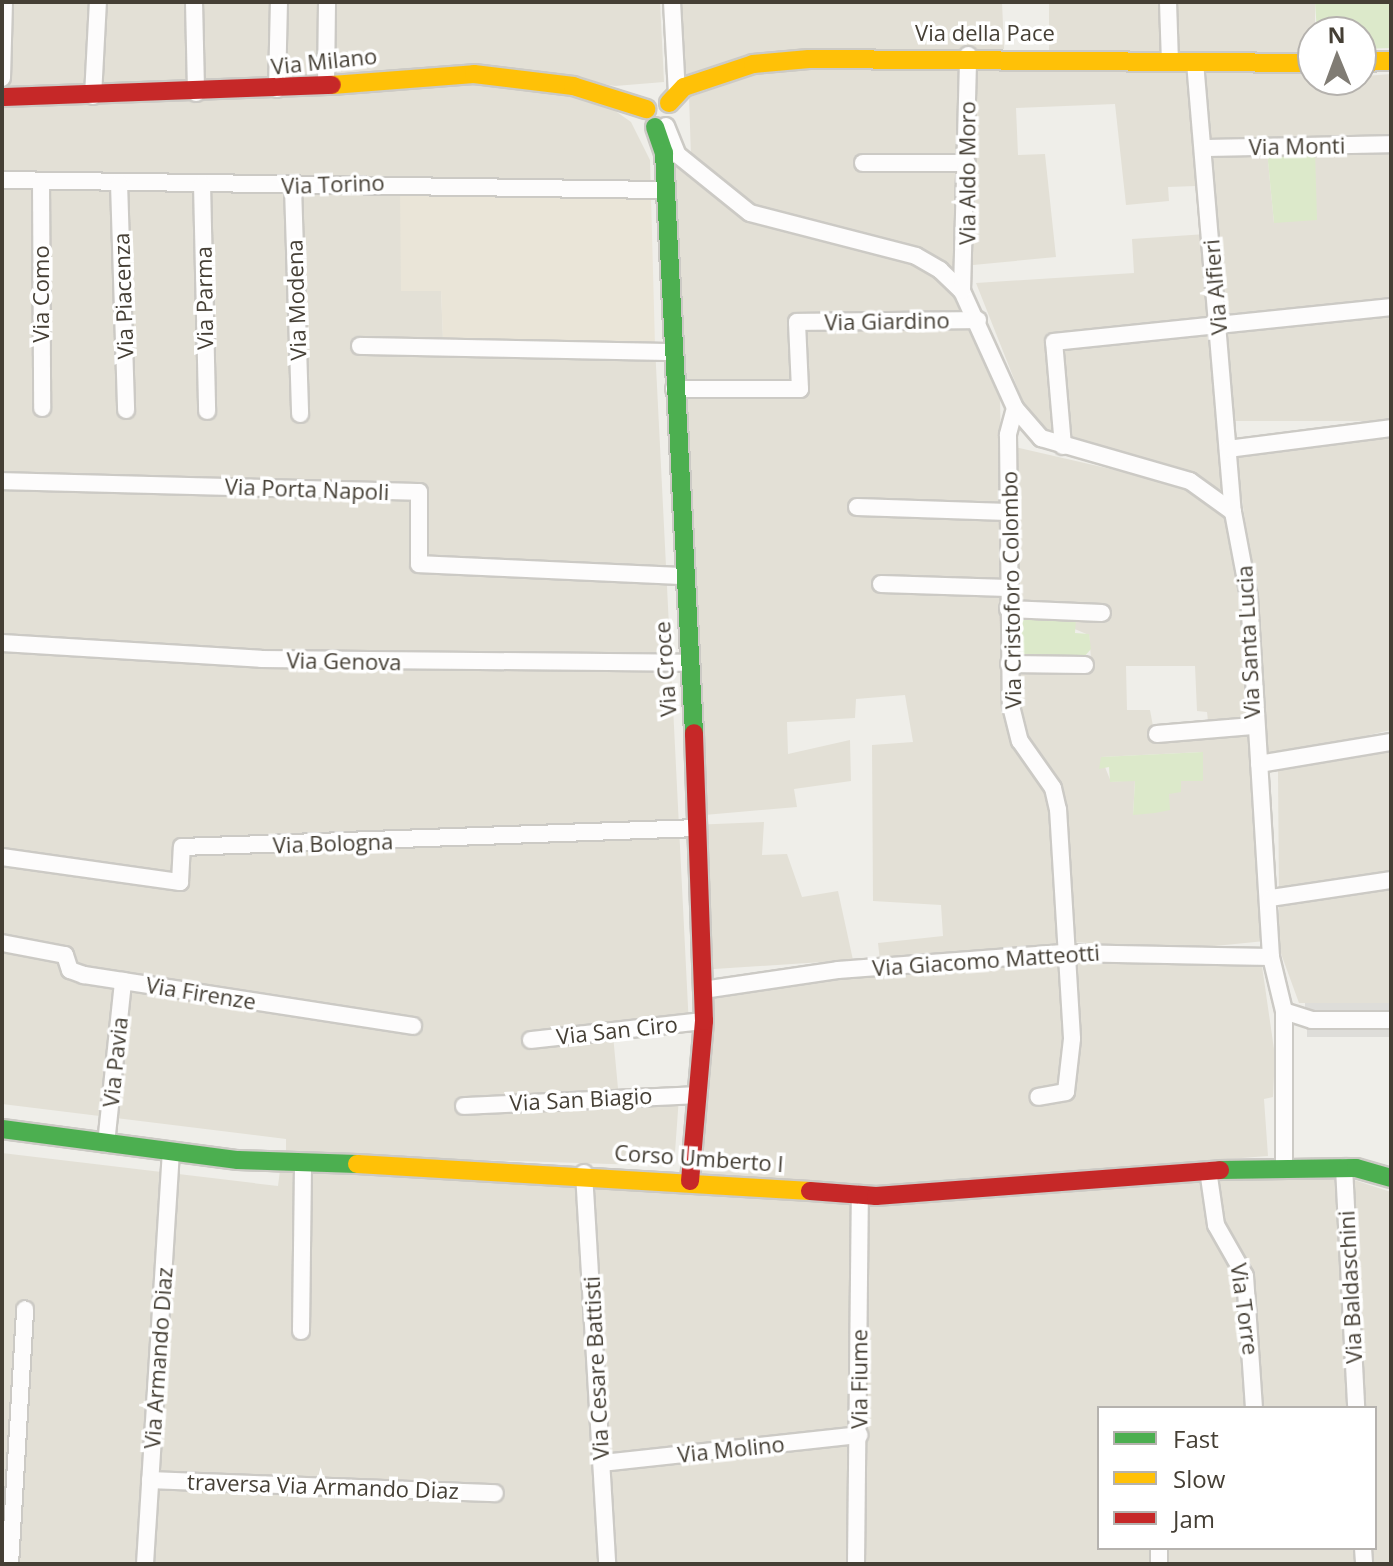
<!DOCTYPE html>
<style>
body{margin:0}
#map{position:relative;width:1393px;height:1566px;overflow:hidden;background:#efeee9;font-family:"Open Sans",sans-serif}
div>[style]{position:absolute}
.residential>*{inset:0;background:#e3e0d6;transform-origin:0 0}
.education>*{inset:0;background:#eae5d8}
.green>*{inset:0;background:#dce9ca}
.parking>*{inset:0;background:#deddd9;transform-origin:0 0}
.roads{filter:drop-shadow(2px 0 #cccac5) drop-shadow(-2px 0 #cccac5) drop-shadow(0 2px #cccac5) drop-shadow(0 -2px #cccac5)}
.street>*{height:16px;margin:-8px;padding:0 8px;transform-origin:8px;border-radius:8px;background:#fdfcfc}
.fast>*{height:18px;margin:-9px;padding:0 9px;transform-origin:9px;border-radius:9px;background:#4caf50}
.slow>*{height:18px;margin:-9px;padding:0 9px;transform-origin:9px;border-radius:9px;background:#ffc107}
.jam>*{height:18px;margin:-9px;padding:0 9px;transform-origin:9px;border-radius:9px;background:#c62828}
span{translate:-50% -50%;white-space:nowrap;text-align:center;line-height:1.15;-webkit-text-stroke:7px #fff;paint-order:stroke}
.street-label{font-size:22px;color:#453f35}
.frame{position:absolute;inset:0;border:4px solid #453f35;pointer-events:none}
.legend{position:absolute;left:1097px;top:1406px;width:280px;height:144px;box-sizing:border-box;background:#fff;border:2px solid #b5b2ae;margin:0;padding:10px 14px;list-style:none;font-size:24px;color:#453f35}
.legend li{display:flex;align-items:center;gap:16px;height:40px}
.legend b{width:40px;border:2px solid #b5b2ae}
.north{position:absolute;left:1297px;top:16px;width:80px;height:80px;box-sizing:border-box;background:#fff;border:2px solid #b5b2ae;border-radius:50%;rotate:359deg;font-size:22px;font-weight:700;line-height:32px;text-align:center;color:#453f35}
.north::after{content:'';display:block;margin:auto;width:28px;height:36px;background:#807c74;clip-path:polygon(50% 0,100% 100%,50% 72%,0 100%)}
</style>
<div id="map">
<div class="residential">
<div style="clip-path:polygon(2px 2px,660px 2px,664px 82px,615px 86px,535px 72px,2px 89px)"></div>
<div style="clip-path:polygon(669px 2px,1002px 2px,1004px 49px,675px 80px)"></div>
<div style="left:1049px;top:2px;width:116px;height:49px"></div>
<div style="left:1176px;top:2px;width:139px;height:51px"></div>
<div style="clip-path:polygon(962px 62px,956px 274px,755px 206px,727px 191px,691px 156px,689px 96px,752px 73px)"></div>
<div style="clip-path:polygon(972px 63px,1186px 70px,1196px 186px,1168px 187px,1169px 201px,1126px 205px,1115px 104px,1016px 108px,1018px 155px,1045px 154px,1056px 257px,973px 265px)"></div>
<div style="clip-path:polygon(1201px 70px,1313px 72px,1313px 80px,1391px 74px,1391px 139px,1207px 142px)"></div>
<div style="clip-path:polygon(459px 84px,555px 88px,614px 110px,631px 122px,650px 160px,651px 196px,402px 291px,441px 290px,443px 339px,655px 346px,689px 1027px,613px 1035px,619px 1099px,679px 1097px,674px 1166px,286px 1154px,286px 1139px,2px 1104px,2px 103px)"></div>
<div style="clip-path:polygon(1391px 148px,1391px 303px,1225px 317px,1213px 153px,1267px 151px,1274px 223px,1315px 151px)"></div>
<div style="clip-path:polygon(674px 162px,725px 205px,763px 223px,919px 264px,968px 311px,1000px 395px,1005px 710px,1050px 793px,1064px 943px,880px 961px,878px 943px,943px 936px,941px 905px,873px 901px,872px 745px,913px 742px,905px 695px,856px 699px,855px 718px,787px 722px,788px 754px,850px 740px,851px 781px,794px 789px,797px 807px,693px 816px)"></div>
<div style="clip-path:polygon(1206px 234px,1214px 317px,1047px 333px,1057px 433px,1043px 429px,1024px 404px,976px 283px,1134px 273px,1132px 239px)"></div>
<div style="left:1391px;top:313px;width:108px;height:167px;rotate:90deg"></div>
<div style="clip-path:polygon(1213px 331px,1224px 491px,1181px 472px,1068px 444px,1060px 345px)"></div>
<div style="clip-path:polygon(1391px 436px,1391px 730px,1263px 759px,1253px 581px,1236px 454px)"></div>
<div style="clip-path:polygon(evenodd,1015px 447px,1176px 484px,1204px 494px,1228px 519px,1243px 575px,1265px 941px,1185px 949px,1073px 942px,1060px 788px,1020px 731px,1015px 668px,1092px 670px,1089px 635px,1015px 604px,1015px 447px,1126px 666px,1195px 666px,1197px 711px,1207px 712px,1208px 721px,1153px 726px,1150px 710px,1127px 710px,1126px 666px,1015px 447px,1202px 752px,1203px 781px,1180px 781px,1133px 815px,1135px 780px,1111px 782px,1101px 757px,1202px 752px)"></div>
<div style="clip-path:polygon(1391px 752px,1391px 874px,1279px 894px,1278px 771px)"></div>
<div style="clip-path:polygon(764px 822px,762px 855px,787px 854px,802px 897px,838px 891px,853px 960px,699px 970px,691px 825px)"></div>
<div style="clip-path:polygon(1391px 883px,1391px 1003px,1299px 1003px,1279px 948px,1279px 901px)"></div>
<div style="clip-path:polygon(1105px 957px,1262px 966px,1275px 1056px,1273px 1097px,1264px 1099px,1268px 1156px,856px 1187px,694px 1175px,702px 997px,835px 975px)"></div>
<div style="clip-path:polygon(evenodd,2px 1153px,278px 1186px,280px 1170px,868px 1201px,1252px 1173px,1345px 1177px,1391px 1192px,1391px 1564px,2px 1564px,2px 1153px,1099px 1408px,1375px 1408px,1375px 1548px,1099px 1548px,1099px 1408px)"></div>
</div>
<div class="education">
<div style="clip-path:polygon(400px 189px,651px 196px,655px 346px,443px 340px,441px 291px,401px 291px)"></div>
</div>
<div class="green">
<div style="clip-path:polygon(1315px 2px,1391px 2px,1391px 48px,1361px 49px,1361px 32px,1317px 32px)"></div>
<div style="clip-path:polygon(1267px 151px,1315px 151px,1317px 220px,1274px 223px)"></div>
<div style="clip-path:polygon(1016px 616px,1076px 618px,1075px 633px,1089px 634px,1091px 649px,1083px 658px,1018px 658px)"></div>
<div style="clip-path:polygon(1203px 752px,1203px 781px,1181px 781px,1181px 792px,1169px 794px,1170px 810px,1155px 813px,1133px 815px,1135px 781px,1110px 782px,1109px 767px,1099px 769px,1101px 757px)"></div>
</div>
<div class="parking">
<div style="left:1305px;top:1003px;width:86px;height:8px"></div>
<div style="left:1307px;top:1027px;width:84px;height:10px"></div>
</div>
<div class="roads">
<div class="street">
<div style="left:194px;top:2px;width:91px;rotate:88.7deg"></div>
<div style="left:672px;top:2px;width:91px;rotate:86.9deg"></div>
<div style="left:1168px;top:2px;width:60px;rotate:88.1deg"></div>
<div style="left:1195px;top:62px;width:452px;rotate:85.2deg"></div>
<div style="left:2px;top:78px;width:76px;rotate:-88.5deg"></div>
<div style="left:326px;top:85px;width:83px;rotate:-89.3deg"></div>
<div style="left:277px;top:89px;width:87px;rotate:-88.7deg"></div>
<div style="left:93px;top:96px;width:94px;rotate:-87deg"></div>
<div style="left:666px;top:126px;width:31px;rotate:68deg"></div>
<div style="left:678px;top:155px;width:92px;rotate:38.9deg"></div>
<div style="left:750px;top:213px;width:171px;rotate:14.5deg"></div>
<div style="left:916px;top:256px;width:28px;rotate:30deg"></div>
<div style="left:940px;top:270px;width:30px;rotate:44deg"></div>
<div style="left:962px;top:291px;width:128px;rotate:65.6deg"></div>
<div style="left:1015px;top:408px;width:40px;rotate:49deg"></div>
<div style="left:1041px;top:438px;width:155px;rotate:16.1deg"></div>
<div style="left:1190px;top:481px;width:53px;rotate:35.8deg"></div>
<div style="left:1233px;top:512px;width:86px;rotate:79.3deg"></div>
<div style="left:1249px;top:597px;width:361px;rotate:86.5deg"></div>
<div style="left:1271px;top:957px;width:56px;rotate:76.5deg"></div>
<div style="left:1284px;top:1011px;width:154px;rotate:90deg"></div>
<div style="left:1203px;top:148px;width:188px;rotate:-1.2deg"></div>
<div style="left:863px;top:163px;width:104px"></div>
<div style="left:2px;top:180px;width:662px;rotate:0.87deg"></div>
<div style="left:41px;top:181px;width:227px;rotate:89.7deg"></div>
<div style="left:119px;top:183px;width:227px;rotate:88.2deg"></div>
<div style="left:202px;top:184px;width:227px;rotate:88.7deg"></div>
<div style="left:293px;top:187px;width:227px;rotate:88.2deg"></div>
<div style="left:962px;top:291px;width:236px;rotate:-88.5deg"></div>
<div style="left:360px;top:346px;width:312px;rotate:1.1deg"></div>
<div style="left:674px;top:389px;width:126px"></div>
<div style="left:800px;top:389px;width:67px;rotate:-92.6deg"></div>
<div style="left:797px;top:322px;width:181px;rotate:-0.6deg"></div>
<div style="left:1015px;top:408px;width:28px;rotate:105deg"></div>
<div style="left:1008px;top:435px;width:271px;rotate:89.4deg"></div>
<div style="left:1011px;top:706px;width:36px;rotate:76deg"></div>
<div style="left:1020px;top:741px;width:57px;rotate:54.9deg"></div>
<div style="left:1053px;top:788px;width:22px;rotate:77deg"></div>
<div style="left:1058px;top:809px;width:230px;rotate:86.5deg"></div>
<div style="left:1072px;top:1039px;width:53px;rotate:96.5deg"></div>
<div style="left:1066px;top:1092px;width:28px;rotate:170deg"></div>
<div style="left:1063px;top:446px;width:104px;rotate:-94.9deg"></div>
<div style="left:1054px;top:342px;width:339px;rotate:-5.9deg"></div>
<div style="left:1228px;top:449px;width:164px;rotate:-7.3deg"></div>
<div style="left:2px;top:481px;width:417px;rotate:1.5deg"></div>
<div style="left:419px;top:492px;width:72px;rotate:90deg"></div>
<div style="left:419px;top:564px;width:265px;rotate:2.6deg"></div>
<div style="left:857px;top:507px;width:151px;rotate:1.9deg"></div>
<div style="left:881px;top:584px;width:127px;rotate:1.8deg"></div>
<div style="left:1008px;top:609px;width:94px;rotate:2.4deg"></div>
<div style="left:2px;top:643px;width:259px;rotate:3.5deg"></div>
<div style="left:261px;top:659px;width:425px;rotate:0.5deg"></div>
<div style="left:1009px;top:664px;width:76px;rotate:0.8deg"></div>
<div style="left:1157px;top:734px;width:96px;rotate:-4.8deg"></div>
<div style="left:1259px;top:764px;width:134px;rotate:-9.5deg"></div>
<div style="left:2px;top:857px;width:180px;rotate:8deg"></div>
<div style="left:180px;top:882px;width:35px;rotate:-87deg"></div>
<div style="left:182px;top:847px;width:516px;rotate:-2.11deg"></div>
<div style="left:1271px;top:898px;width:121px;rotate:-8.5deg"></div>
<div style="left:2px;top:943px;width:64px;rotate:10.8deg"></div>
<div style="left:65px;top:955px;width:16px;rotate:72deg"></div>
<div style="left:70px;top:970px;width:15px;rotate:20deg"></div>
<div style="left:84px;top:975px;width:333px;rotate:8.8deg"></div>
<div style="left:703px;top:990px;width:136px;rotate:-8.4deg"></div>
<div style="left:838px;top:970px;width:229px;rotate:-4.3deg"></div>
<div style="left:1066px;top:953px;width:205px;rotate:1.1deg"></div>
<div style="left:1284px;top:1011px;width:29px;rotate:18deg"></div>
<div style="left:1312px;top:1020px;width:79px"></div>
<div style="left:531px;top:1040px;width:174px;rotate:-6.3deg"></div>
<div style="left:464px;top:1106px;width:233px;rotate:-2.7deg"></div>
<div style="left:106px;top:1144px;width:164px;rotate:-84deg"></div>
<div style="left:1344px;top:1167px;width:241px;rotate:87.1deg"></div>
<div style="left:1208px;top:1170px;width:56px;rotate:81.7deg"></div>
<div style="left:1216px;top:1225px;width:59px;rotate:60.4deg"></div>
<div style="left:1245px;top:1276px;width:132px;rotate:86.1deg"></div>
<div style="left:584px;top:1173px;width:392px;rotate:86.6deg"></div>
<div style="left:301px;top:1331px;width:169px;rotate:-89.3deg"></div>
<div style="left:602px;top:1463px;width:259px;rotate:-6.2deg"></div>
<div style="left:150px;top:1480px;width:345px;rotate:2.2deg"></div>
<div style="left:1159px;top:1548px;width:16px;rotate:90deg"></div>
<div style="left:1363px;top:1548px;width:16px;rotate:86deg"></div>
<div style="left:10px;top:1564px;width:255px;rotate:-86.6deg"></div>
<div style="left:145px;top:1564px;width:413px;rotate:-86.4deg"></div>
<div style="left:856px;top:1564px;width:369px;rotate:-89.4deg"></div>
</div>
<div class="fast">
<div style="left:655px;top:127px;width:28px;rotate:71deg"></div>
<div style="left:664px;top:153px;width:581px;rotate:87.04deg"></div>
<div style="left:2px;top:1129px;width:238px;rotate:7.5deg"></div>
<div style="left:238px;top:1160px;width:119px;rotate:1.9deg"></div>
<div style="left:1220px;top:1170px;width:136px;rotate:-0.8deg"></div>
<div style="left:1356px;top:1168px;width:36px;rotate:16deg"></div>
</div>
<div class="slow">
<div style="left:1361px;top:62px;width:30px;rotate:-2deg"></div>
<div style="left:332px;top:85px;width:142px;rotate:-4.4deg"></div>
<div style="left:474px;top:74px;width:100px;rotate:6.9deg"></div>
<div style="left:573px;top:86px;width:77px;rotate:17.5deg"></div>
<div style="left:669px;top:103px;width:22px;rotate:-47deg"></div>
<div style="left:684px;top:87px;width:73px;rotate:-18.4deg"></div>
<div style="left:753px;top:64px;width:56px;rotate:-5.1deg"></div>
<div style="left:809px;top:59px;width:504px;rotate:0.45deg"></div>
<div style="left:357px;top:1164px;width:454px;rotate:3.4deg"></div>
</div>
<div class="jam">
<div style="left:2px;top:97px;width:330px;rotate:-2.1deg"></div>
<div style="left:690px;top:1181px;width:161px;rotate:-85deg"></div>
<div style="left:704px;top:1021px;width:288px;rotate:-92deg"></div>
<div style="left:810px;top:1191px;width:66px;rotate:4.3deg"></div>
<div style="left:876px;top:1196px;width:345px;rotate:-4.3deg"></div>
</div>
</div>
<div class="street-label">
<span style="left:985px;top:33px">Via della Pace</span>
<span style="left:324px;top:61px;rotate:-6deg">Via Milano</span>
<span style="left:1297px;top:146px;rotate:-1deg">Via Monti</span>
<span style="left:967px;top:173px;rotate:-90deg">Via Aldo Moro</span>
<span style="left:333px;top:184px;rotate:-2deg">Via Torino</span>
<span style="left:1215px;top:287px;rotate:-95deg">Via Alfieri</span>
<span style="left:41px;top:294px;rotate:-90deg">Via Como</span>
<span style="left:123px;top:296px;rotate:-92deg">Via Piacenza</span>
<span style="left:204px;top:298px;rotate:-91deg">Via Parma</span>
<span style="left:296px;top:300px;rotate:-92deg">Via Modena</span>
<span style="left:887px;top:321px;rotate:-1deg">Via Giardino</span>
<span style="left:307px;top:489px;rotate:2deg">Via Porta Napoli</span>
<span style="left:1011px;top:590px;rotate:-91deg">Via Cristoforo Colombo</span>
<span style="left:1248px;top:642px;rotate:-93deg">Via Santa Lucia</span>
<span style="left:344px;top:661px;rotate:1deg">Via Genova</span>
<span style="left:665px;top:669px;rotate:-94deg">Via Croce</span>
<span style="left:333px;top:843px;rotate:-2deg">Via Bologna</span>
<span style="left:986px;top:960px;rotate:-4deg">Via Giacomo Matteotti</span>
<span style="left:201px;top:993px;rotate:9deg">Via Firenze</span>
<span style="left:617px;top:1030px;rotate:-6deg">Via San Ciro</span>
<span style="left:115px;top:1062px;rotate:-84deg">Via Pavia</span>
<span style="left:581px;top:1099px;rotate:-3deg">Via San Biagio</span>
<span style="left:699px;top:1158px;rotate:4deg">Corso Umberto I</span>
<span style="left:1350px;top:1287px;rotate:-93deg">Via Baldaschini</span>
<span style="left:1245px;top:1309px;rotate:82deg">Via Torre</span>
<span style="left:158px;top:1358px;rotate:-86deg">Via Armando Diaz</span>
<span style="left:596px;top:1368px;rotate:-93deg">Via Cesare Battisti</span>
<span style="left:859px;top:1379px;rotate:-90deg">Via Fiume</span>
<span style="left:731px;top:1449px;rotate:-6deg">Via Molino</span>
<span style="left:323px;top:1486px;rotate:2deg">traversa Via Armando Diaz</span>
</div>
<div class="frame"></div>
<ul class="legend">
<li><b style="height:10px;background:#4caf50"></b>Fast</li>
<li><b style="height:10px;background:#ffc107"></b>Slow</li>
<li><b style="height:10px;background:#c62828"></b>Jam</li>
</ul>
<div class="north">N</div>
</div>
